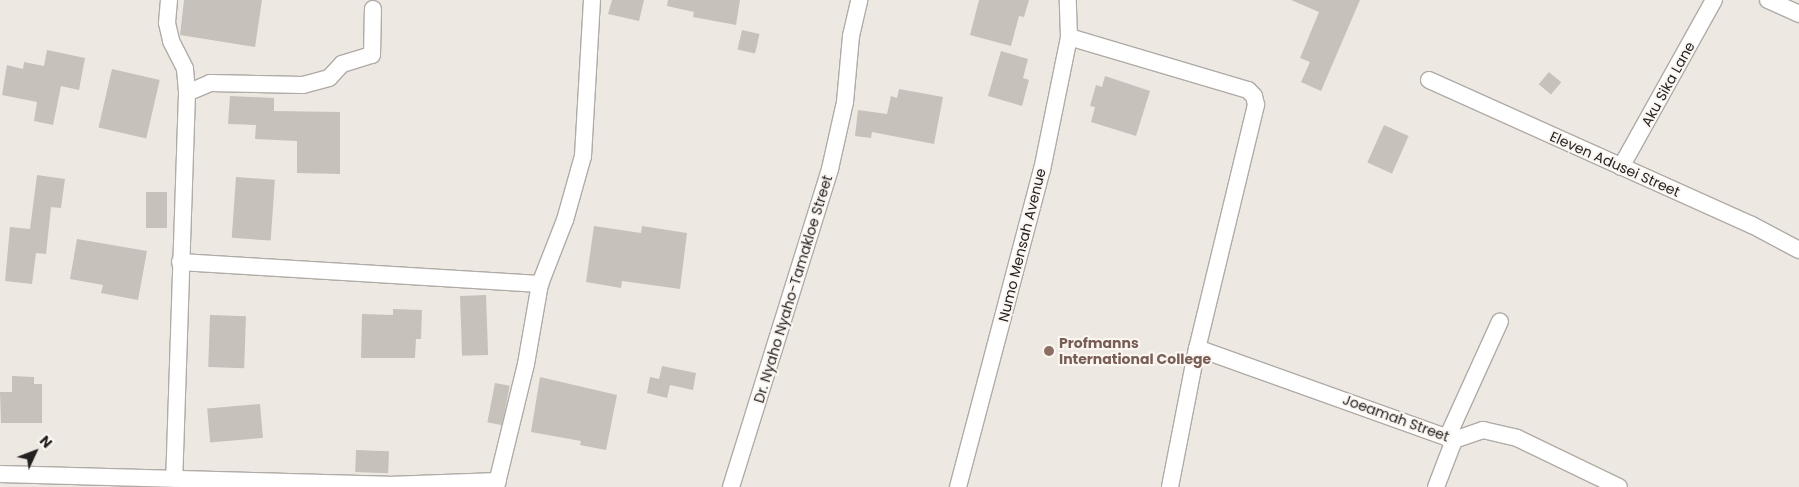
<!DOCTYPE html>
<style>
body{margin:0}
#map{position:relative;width:1799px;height:487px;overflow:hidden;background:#eee8e3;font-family:Poppins,sans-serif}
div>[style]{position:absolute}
.building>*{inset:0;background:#c7c1bc;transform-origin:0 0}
.roads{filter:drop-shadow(1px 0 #b0aba6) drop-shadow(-1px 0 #b0aba6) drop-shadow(0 1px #b0aba6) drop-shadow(0 -1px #b0aba6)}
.minor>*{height:16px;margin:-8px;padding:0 8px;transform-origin:8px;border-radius:8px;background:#fff}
.dots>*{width:14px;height:14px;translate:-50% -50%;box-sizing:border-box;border:2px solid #fbf6f1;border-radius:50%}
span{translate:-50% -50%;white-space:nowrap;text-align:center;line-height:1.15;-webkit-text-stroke:4px #fbf6f1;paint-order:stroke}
.street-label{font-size:14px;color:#242221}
.education-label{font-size:14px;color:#785e54;font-weight:700}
.left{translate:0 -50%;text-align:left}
.north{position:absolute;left:10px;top:427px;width:50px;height:50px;-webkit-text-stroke:4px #fbf6f1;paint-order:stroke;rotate:47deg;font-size:14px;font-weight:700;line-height:20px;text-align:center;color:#242221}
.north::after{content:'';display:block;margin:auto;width:18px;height:22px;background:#242221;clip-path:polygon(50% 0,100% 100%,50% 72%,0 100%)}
</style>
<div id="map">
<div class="building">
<div style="clip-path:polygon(184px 0,262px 0,255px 47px,180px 35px)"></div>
<div style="clip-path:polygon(612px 0,644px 0,639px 21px,608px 14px)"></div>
<div style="clip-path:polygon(668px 0,740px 0,736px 25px,693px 17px,694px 12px,667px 6px)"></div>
<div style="clip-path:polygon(979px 0,1029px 0,1024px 17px,1019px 16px,1011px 46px,970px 35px)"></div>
<div style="clip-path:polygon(1291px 0,1360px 0,1321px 91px,1301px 82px,1310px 62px,1300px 58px,1319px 12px)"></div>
<div style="left:742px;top:30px;width:18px;height:20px;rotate:13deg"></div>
<div style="clip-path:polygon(47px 50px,85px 58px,79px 90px,61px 86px,53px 125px,34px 121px,37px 102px,2px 95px,7px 65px,23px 69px,24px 62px,44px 66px)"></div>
<div style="clip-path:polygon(1001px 51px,1028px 59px,1023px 78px,1029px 80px,1022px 106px,988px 96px)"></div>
<div style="left:112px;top:69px;width:49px;height:60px;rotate:13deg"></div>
<div style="left:1549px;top:72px;width:16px;height:16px;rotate:40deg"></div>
<div style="clip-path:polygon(1105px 76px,1150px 91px,1136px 136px,1091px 122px,1095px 107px,1090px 106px,1096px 85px,1102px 87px)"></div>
<div style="clip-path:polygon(899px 89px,943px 97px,934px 144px,872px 132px,871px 138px,855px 136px,858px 110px,887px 114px,891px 96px,897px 98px)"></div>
<div style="clip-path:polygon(230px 96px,274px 98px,274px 111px,340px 112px,340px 174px,297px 173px,297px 141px,255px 139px,256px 125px,228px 124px)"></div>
<div style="left:1384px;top:125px;width:27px;height:41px;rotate:24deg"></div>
<div style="clip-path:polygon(37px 175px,65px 179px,61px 208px,51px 207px,46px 254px,36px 253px,32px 284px,5px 281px,10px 227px,30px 229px)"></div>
<div style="left:236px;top:177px;width:39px;height:61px;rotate:4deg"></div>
<div style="left:146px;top:192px;width:21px;height:36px"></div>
<div style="clip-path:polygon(594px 226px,641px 233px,642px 226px,687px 233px,680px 289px,622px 281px,621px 288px,586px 282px)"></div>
<div style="clip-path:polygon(77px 239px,147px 251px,138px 300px,101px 293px,103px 285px,70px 279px)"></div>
<div style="left:486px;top:295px;width:60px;height:26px;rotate:88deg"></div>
<div style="clip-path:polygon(393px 309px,422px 310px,421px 339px,416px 339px,415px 358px,361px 358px,362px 314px,393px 315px)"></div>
<div style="left:210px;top:315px;width:36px;height:52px;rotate:2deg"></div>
<div style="clip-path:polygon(662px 366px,696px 373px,693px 390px,670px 385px,667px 398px,647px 393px,650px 377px,659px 379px)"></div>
<div style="clip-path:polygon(12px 376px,34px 377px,34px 384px,42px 384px,42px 423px,1px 423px,0 392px,12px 392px)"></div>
<div style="clip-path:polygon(540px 377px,617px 395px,606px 450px,580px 445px,581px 441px,531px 432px)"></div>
<div style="left:495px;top:383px;width:15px;height:40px;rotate:11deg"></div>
<div style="left:260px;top:404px;width:34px;height:53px;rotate:85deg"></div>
<div style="left:356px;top:450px;width:33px;height:22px;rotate:2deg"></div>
</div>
<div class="roads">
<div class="minor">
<div style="left:169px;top:0;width:23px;rotate:95deg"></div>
<div style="left:167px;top:23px;width:18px;rotate:77deg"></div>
<div style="left:171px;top:41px;width:31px;rotate:63deg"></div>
<div style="left:185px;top:69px;width:24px;rotate:85deg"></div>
<div style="left:187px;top:93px;width:386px;rotate:91.9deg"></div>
<div style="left:1768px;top:0;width:34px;rotate:24deg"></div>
<div style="left:1069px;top:37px;width:187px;rotate:16.5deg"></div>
<div style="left:1248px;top:90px;width:8px;rotate:45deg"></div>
<div style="left:1254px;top:96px;width:9px;rotate:77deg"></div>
<div style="left:1256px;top:105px;width:250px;rotate:103.6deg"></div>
<div style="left:1197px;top:348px;width:142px;rotate:101deg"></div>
<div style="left:1429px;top:80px;width:354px;rotate:24.2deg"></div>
<div style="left:1752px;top:225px;width:53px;rotate:28deg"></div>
<div style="left:187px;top:93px;width:25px;rotate:-23deg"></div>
<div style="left:210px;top:83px;width:93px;rotate:1.2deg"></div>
<div style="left:303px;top:85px;width:27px;rotate:-15deg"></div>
<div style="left:329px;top:78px;width:19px;rotate:-47deg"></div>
<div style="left:342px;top:64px;width:31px;rotate:-17deg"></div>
<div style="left:372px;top:55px;width:46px;rotate:-88.8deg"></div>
<div style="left:1621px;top:167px;width:191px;rotate:-60.9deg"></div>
<div style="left:180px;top:262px;width:361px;rotate:3.5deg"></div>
<div style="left:1197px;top:348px;width:273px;rotate:19.7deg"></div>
<div style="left:1454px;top:440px;width:31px;rotate:-19deg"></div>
<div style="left:1483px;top:430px;width:35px;rotate:13deg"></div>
<div style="left:1517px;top:438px;width:113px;rotate:25.7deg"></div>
<div style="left:1447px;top:438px;width:128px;rotate:-65.6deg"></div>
<div style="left:0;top:474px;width:388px;rotate:1.6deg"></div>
<div style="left:388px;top:485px;width:110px;rotate:-2.1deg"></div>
<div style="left:496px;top:487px;width:127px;rotate:-76.3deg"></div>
<div style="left:526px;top:364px;width:81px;rotate:-80.1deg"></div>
<div style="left:540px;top:284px;width:69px;rotate:-68.7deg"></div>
<div style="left:565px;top:220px;width:66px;rotate:-74.3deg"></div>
<div style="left:583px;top:156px;width:156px;rotate:-86.7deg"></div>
<div style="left:731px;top:487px;width:333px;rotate:-72.7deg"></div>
<div style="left:830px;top:169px;width:69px;rotate:-77.4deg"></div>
<div style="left:845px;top:102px;width:66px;rotate:-84.8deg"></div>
<div style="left:851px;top:36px;width:37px;rotate:-77deg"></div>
<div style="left:958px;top:487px;width:328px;rotate:-75.2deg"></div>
<div style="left:1042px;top:170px;width:136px;rotate:-78.5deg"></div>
<div style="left:1069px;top:37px;width:37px;rotate:-92deg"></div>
<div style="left:1436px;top:487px;width:50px;rotate:-69deg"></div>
</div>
</div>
<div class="dots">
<div style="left:1049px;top:351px;background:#8d6e63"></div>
</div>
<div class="street-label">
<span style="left:1668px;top:84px;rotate:-61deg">Aku Sika Lane</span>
<span style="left:1615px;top:164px;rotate:24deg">Eleven Adusei Street</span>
<span style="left:1022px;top:245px;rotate:-76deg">Numo Mensah Avenue</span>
<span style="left:793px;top:289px;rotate:-73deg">Dr. Nyaho Nyaho-Tamakloe Street</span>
<span style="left:1396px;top:418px;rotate:20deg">Joeamah Street</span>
</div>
<div class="education-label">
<span class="left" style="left:1059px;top:351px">Profmanns<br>International College</span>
</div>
<div class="north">N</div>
</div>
